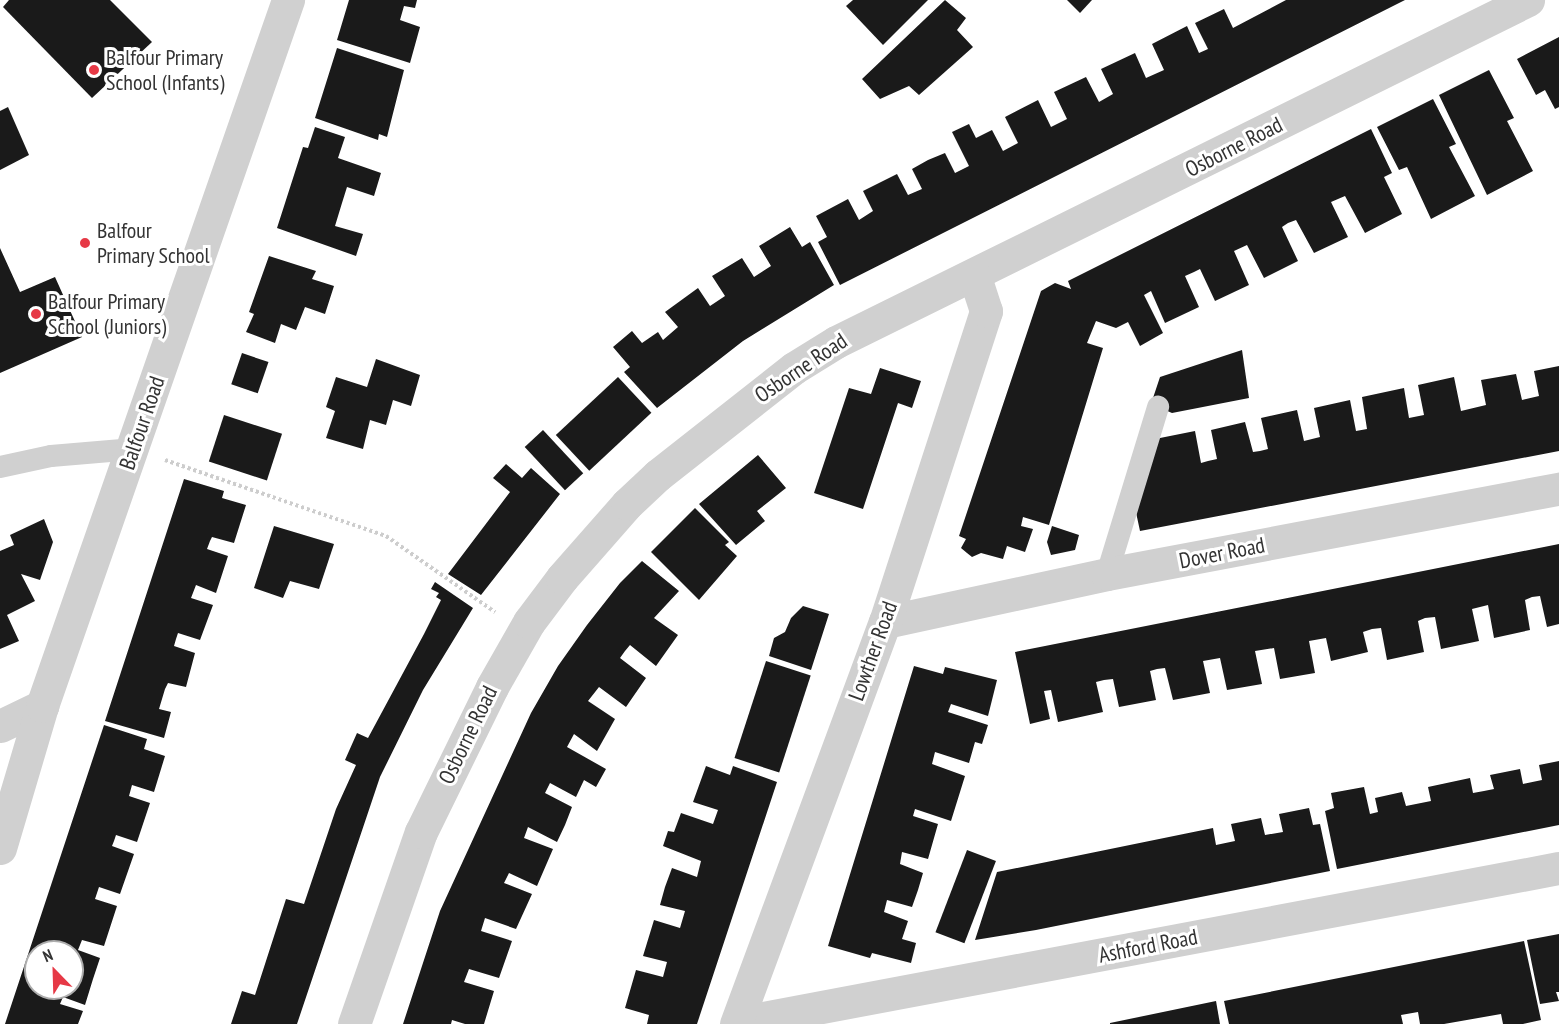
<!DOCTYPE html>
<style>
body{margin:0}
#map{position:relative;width:1559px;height:1024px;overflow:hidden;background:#fff;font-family:"PT Sans Narrow",sans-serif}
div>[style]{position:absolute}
.building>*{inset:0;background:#1a1a1a;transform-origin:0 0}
.path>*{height:4px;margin-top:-2px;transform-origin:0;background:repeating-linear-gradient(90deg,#cdcdcd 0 3px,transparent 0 6px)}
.lane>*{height:22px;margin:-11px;padding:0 11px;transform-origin:11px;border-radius:11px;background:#d0d0d0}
.street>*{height:33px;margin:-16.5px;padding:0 16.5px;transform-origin:16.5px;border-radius:16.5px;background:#d0d0d0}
.dots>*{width:16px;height:16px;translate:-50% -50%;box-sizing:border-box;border:3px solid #fff;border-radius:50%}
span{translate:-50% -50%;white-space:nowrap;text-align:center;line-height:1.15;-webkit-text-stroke:6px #fff;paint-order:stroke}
.poi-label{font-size:22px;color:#333}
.left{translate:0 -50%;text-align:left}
.street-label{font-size:22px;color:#333}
.north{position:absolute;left:24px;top:940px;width:60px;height:60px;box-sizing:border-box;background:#fff;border:2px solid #adadad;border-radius:50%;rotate:337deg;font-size:16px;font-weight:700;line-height:24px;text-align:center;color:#333}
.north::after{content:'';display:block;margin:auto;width:21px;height:27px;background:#e63946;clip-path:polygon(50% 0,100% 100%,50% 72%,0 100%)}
</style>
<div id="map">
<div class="building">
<div style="clip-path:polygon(9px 0,110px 0,152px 42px,92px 98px,3px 7px)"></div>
<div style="clip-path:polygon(349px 0,417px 0,415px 8px,404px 6px,400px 20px,420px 27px,410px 63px,337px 40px)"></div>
<div style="clip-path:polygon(853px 0,928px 0,883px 45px,846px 6px)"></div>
<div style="clip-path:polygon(945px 0,966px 18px,957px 30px,973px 47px,919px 95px,909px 86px,880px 99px,862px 79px)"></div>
<div style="clip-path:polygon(1067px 0,1092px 0,1080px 13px)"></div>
<div style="clip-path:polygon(1286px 0,1405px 0,840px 285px,818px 242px,827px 237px,816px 216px,848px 199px,859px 220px,873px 211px,863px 191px,897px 174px,908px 195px,922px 189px,912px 169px,928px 160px,945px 153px,955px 173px,969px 166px,952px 132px,969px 124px,976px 138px,992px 130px,1003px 151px,1018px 143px,1005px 117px,1038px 100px,1051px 127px,1067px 119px,1054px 92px,1086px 77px,1099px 102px,1113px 94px,1101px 69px,1135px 53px,1146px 78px,1164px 70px,1152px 44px,1187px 26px,1199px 53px,1208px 49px,1195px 23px,1224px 9px,1233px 28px)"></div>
<div style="clip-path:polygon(1559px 37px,1559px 107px,1555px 109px,1545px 90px,1536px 95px,1517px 59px)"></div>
<div style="clip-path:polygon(337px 48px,404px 70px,387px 137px,379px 134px,378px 140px,315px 118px)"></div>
<div style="clip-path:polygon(1489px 70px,1514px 118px,1507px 121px,1533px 171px,1487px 195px,1439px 95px)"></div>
<div style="clip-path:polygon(1433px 99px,1456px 144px,1449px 147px,1475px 196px,1431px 219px,1407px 167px,1399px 170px,1377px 127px)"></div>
<div style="clip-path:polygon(8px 107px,29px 155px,0 170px,0 111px)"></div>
<div style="clip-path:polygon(315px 127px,345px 137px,338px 158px,381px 173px,374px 196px,347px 187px,342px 203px,335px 226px,363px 234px,356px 256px,277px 228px,303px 147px,308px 148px)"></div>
<div style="clip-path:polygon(1371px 129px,1392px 173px,1384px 177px,1402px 214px,1365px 233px,1345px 196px,1331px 202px,1348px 237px,1314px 253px,1296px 220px,1288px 223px,1282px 227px,1298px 261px,1264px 278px,1247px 245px,1234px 251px,1249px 285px,1215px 301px,1200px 269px,1194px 272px,1185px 276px,1199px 307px,1165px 323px,1151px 291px,1144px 295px,1163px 333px,1140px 346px,1128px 322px,1116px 328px,1096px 321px,1087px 343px,1103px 348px,1049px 525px,1023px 517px,1021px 526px,1033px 529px,1025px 552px,1007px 546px,1003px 559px,981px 553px,972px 557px,967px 553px,961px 548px,966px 539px,959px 536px,1041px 291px,1055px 283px,1071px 289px,1068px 281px)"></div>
<div style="clip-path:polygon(790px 227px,802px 247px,810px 242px,834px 285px,743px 341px,657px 408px,624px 372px,630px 367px,613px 347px,632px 331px,642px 343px,658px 332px,663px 340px,678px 327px,665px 312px,698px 288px,710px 306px,725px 296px,712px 276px,742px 258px,754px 277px,771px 266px,759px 246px)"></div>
<div style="clip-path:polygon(0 248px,20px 292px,55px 277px,82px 337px,0 373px)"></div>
<div style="clip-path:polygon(269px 256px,316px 271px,312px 279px,334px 286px,325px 314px,305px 307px,296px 330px,281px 324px,275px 343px,246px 332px,254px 314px,249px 312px)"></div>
<div style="clip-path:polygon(1242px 350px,1249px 398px,1172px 413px,1151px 404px,1160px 377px)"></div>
<div style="left:242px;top:353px;width:28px;height:33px;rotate:19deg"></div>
<div style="clip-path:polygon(376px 359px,420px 375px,411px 406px,393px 400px,386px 425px,370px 420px,363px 449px,326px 438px,335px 411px,326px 407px,336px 377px,367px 387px)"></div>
<div style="clip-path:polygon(1559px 366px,1559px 451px,1140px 531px,1134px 503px,1155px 439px,1195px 431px,1201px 463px,1208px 461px,1217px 459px,1211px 430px,1245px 422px,1253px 452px,1260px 451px,1268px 449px,1261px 418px,1297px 410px,1304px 441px,1320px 437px,1314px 408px,1350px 400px,1356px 431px,1367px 429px,1362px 397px,1404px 388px,1409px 418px,1424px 415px,1418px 385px,1454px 377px,1461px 411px,1486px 405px,1481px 380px,1516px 374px,1522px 400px,1539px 396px,1534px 371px)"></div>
<div style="clip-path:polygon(880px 368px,921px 381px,912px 408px,898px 403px,863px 509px,814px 493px,849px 388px,871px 394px)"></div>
<div style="left:618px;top:377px;width:49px;height:85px;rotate:47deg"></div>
<div style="left:224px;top:415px;width:61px;height:49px;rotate:18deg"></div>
<div style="left:543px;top:430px;width:59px;height:25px;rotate:47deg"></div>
<div style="clip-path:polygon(758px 455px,786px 488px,757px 511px,765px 521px,736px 545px,699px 504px)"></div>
<div style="clip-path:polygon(506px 464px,522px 478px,531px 468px,560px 494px,481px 595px,448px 574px,510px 492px,493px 478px)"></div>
<div style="clip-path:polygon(184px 479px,224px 491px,222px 498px,246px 505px,234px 543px,212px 537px,210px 541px,207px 549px,228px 556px,216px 593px,196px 585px,191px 598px,213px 605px,200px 640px,178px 633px,176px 639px,174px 646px,195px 653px,186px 687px,168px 683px,165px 689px,159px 709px,171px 712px,164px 738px,105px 721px)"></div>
<div style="clip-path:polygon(695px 508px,729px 542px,725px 545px,737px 556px,699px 600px,651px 552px)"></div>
<div style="clip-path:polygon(44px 519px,53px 542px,40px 580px,21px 574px,35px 601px,7px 615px,19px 641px,0 649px,0 551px,14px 545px,10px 535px)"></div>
<div style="clip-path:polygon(274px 526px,334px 544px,319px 589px,290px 581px,283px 598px,254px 588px)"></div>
<div style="clip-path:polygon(1052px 526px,1079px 535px,1075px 550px,1051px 555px,1047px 542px)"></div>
<div style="clip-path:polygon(1559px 544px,1559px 624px,1547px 627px,1540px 596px,1532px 597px,1525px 600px,1530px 630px,1494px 638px,1488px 605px,1472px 609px,1479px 641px,1441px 649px,1435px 617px,1425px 618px,1418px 621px,1424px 652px,1387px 660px,1381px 628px,1372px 629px,1363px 632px,1368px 652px,1331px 661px,1326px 638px,1309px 641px,1315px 673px,1280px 679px,1274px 648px,1255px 651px,1262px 684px,1227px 690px,1220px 658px,1203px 661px,1210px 693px,1173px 700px,1165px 668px,1157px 669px,1150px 671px,1156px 700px,1119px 707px,1113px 679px,1104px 680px,1096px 682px,1103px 712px,1058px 722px,1051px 690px,1044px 691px,1050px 719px,1030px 724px,1015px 652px)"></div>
<div style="clip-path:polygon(642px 561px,679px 591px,654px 618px,678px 635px,656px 666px,630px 645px,625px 651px,620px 658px,646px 678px,626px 707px,599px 687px,588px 701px,615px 719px,597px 751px,574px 734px,567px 747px,606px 769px,596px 787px,584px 780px,576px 797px,550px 783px,545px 793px,572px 807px,565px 825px,557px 842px,528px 827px,524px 838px,553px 849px,537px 886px,509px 873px,504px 883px,532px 894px,516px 929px,485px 918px,481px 931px,512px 941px,499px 978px,469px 969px,464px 982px,494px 991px,484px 1024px,465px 1024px,452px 1020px,451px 1024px,403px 1024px,440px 911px,531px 713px,558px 666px,587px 625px,620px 583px)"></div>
<div style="clip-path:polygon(435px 582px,473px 608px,423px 690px,380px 777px,297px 1024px,231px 1024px,242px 991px,255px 995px,286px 899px,304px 904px,336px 809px,356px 765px,345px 760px,357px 733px,368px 738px,424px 634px,441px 600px,436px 597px,439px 593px,431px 589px)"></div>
<div style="clip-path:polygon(803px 606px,829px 614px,811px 670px,769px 656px,774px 638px,785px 632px,791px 618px)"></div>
<div style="left:766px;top:661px;width:47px;height:102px;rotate:18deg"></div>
<div style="clip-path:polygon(914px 666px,943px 674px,945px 667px,997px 680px,988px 716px,951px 704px,948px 712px,988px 725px,982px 744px,975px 742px,969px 763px,935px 752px,932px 764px,965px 776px,951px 821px,915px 809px,913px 816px,938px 824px,928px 859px,902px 852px,900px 864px,923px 873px,918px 890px,912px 907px,887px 900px,884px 912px,908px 921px,902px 939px,916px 943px,911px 963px,872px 953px,870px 958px,828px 946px)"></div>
<div style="clip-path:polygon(evenodd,104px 725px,147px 739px,144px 749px,165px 756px,154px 792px,132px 785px,129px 796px,150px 803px,137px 842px,116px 835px,114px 841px,112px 846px,134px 854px,120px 894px,99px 887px,95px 899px,117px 906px,104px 946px,82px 940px,78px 950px,100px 958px,93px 979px,85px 1005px,63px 997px,60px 1004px,83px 1011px,78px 1024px,5px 1024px,104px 725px,36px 952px,72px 952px,72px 988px,36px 988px,36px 952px)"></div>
<div style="clip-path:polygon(1559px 761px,1559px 825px,1337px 869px,1325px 811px,1334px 808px,1331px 793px,1364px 787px,1370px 814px,1378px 812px,1375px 798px,1402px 792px,1406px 806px,1431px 801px,1428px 787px,1470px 778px,1473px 793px,1484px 791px,1494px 789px,1490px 775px,1520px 769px,1523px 784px,1542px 780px,1539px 765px)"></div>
<div style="clip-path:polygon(706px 766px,730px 775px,733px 766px,777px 782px,697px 1024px,647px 1024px,649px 1015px,625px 1008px,636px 970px,663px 977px,667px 962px,643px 956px,654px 920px,680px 928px,685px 911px,660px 905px,665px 887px,672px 868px,697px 877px,701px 861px,663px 846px,668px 831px,674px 832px,681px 813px,713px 824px,718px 810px,693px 802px)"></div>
<div style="clip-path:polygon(1309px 808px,1313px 825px,1320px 824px,1330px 871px,1036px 930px,975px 940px,997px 872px,1213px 828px,1216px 845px,1235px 841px,1231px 824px,1261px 818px,1265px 835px,1283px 832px,1279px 814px)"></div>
<div style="left:967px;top:850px;width:31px;height:88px;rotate:21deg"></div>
<div style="clip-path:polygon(1559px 934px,1559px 992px,1556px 992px,1559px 1001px,1540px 1004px,1527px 940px)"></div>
<div style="clip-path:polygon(1524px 941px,1541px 1020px,1523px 1024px,1503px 1024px,1501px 1014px,1444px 1024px,1420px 1024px,1418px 1012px,1401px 1015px,1403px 1024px,1229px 1024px,1224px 1001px)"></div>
<div style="clip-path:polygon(1216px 1001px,1220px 1024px,1110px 1024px,1110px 1023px)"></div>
</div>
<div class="path">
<div style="left:165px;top:460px;width:234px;rotate:19deg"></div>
<div style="left:386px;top:536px;width:133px;rotate:34.9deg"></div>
</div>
<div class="lane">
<div style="left:0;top:467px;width:52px;rotate:-12.2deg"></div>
<div style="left:51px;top:456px;width:83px;rotate:-4.8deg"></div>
<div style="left:1107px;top:574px;width:175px;rotate:-73deg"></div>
</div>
<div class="street">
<div style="left:885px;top:622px;width:227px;rotate:-12.2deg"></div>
<div style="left:1107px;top:574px;width:460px;rotate:-10.7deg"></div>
<div style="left:0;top:726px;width:47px;rotate:-25.5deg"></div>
<div style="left:0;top:848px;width:148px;rotate:-73.5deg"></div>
<div style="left:42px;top:706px;width:748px;rotate:-70.79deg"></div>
<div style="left:737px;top:1023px;width:836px;rotate:-10.68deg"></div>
<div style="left:354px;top:1024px;width:203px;rotate:-70.8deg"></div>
<div style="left:421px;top:832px;width:161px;rotate:-63.9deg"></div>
<div style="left:492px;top:687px;width:75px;rotate:-60.4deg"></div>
<div style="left:529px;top:622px;width:55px;rotate:-53.1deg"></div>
<div style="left:562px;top:578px;width:98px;rotate:-48.7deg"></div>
<div style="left:627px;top:504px;width:42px;rotate:-43.1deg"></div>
<div style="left:658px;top:475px;width:173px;rotate:-38.2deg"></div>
<div style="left:794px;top:368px;width:49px;rotate:-31.8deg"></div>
<div style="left:836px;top:342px;width:772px;rotate:-26.3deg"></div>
<div style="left:736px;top:1024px;width:429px;rotate:-69.7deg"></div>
<div style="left:885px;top:622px;width:327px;rotate:-72deg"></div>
<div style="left:986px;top:311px;width:38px;rotate:-108deg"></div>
</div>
<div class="dots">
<div style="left:94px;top:70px;background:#e63946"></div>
<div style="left:85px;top:243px;background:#e63946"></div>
<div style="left:36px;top:314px;background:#e63946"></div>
</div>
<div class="poi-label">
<span class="left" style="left:106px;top:70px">Balfour Primary<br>School (Infants)</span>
<span class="left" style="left:97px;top:243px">Balfour<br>Primary School</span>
<span class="left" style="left:48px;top:314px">Balfour Primary<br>School (Juniors)</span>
</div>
<div class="street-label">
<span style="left:1234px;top:147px;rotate:-27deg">Osborne Road</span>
<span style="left:801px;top:368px;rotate:-34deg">Osborne Road</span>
<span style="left:142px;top:423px;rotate:-71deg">Balfour Road</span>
<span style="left:1222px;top:553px;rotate:-11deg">Dover Road</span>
<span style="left:873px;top:651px;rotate:-70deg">Lowther Road</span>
<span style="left:468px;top:735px;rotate:-64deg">Osborne Road</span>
<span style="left:1148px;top:946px;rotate:-11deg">Ashford Road</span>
</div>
<div class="north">N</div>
</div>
